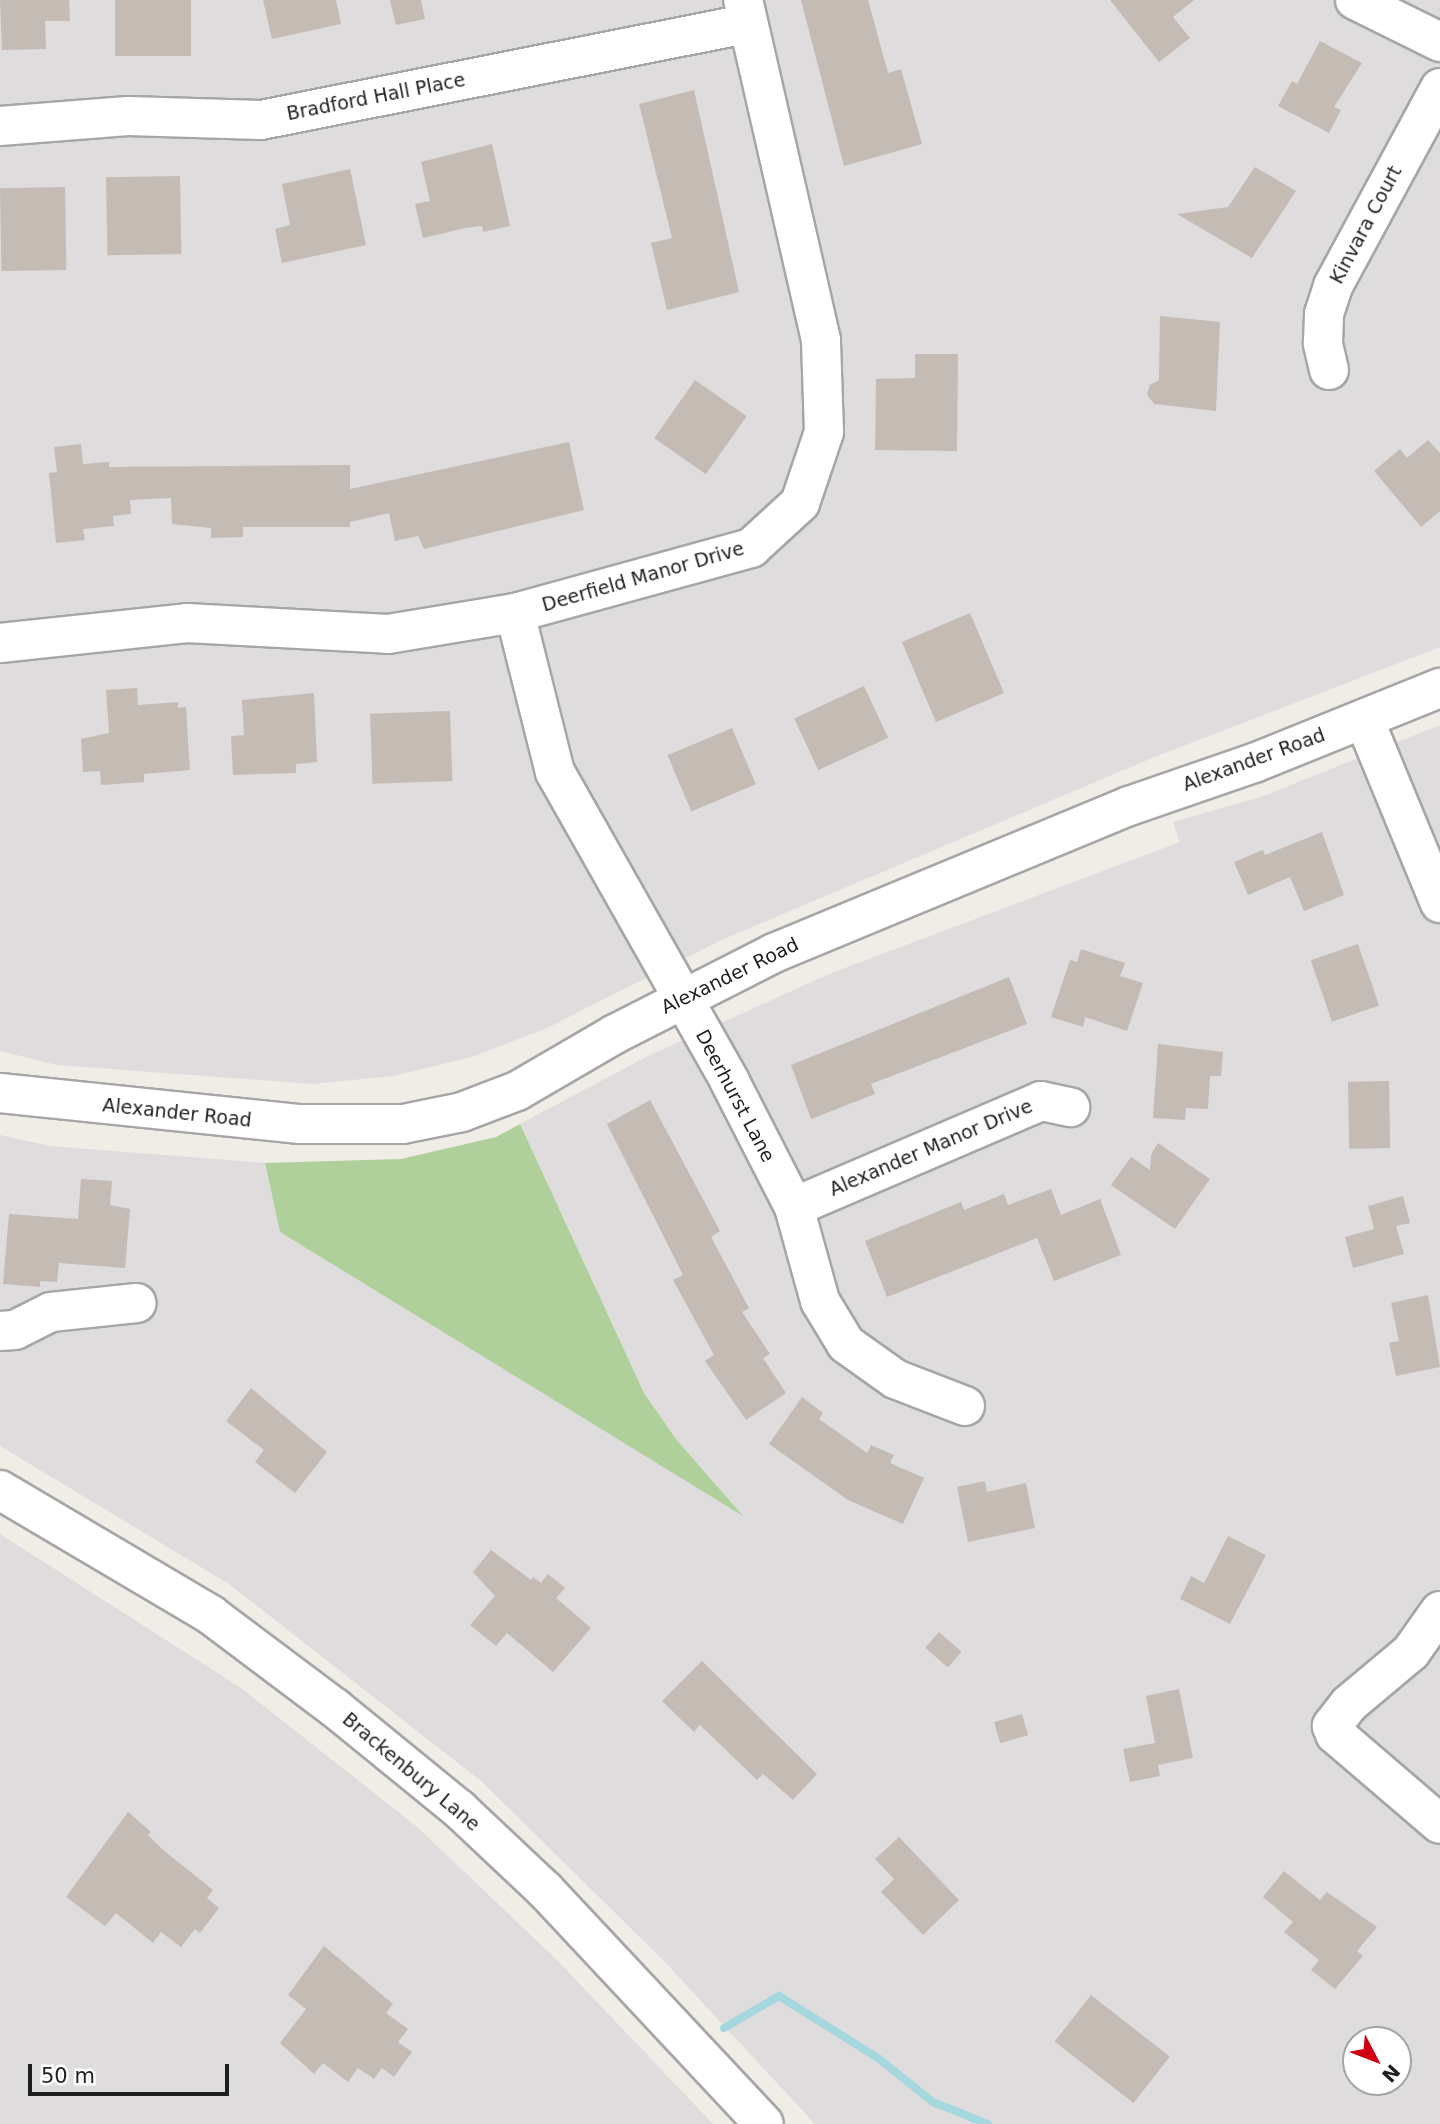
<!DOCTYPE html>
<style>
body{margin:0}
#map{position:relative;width:1440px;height:2124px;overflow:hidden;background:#f0ece6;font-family:"DejaVu Sans",sans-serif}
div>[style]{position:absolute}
.residential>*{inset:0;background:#dedcdd}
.forest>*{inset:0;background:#afd09a}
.stream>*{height:8px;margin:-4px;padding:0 4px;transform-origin:4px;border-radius:4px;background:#a5d7df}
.building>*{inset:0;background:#c5bbb5;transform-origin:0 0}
.roads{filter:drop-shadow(2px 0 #a6a6a6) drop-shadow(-2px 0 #a6a6a6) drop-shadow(0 2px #a6a6a6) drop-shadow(0 -2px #a6a6a6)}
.minor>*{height:38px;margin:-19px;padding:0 19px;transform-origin:19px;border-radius:19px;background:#fff}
span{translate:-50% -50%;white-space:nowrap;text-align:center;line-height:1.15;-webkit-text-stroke:5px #fff;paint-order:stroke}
.street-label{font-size:19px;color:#1f1f1f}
.north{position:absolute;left:1342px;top:2026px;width:70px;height:70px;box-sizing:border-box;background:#fff;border:2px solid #a5a5a5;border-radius:50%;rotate:132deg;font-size:19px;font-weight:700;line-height:28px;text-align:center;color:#1f1f1f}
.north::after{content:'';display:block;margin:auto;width:24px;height:32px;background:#cf0012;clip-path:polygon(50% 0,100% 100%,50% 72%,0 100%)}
.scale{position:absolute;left:28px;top:2064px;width:201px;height:32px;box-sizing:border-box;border:4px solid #1f1f1f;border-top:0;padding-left:9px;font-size:21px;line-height:24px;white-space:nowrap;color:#1f1f1f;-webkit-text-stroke:5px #fff;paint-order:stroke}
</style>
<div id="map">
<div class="residential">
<div style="clip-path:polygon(0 0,1440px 0,1440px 647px,1152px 758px,719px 941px,547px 1028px,472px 1057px,393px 1076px,313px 1084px,57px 1065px,0 1051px)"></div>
<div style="clip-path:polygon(evenodd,1440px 725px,1440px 2124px,815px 2124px,663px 1960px,481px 1781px,229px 1584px,0 1446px,0 1135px,50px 1146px,265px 1163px,280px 1232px,741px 1514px,676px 1439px,644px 1393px,520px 1124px,646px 1057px,829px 974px,1180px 842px,1173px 822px,1264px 796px,1440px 725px,1356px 2040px,1398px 2040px,1398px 2082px,1356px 2082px,1356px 2040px)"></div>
<div style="clip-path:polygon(0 1534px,241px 1688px,416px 1826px,558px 1961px,713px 2124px,0 2124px)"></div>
</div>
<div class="forest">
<div style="clip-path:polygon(520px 1124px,644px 1393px,676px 1439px,743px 1516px,280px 1232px,265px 1163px,401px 1159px,496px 1137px)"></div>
</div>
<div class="stream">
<div style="left:724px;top:2028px;width:64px;rotate:-30.2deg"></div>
<div style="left:779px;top:1996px;width:117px;rotate:32.1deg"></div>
<div style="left:878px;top:2058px;width:70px;rotate:38.7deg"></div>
<div style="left:933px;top:2102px;width:59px;rotate:21.8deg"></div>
</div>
<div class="building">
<div style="clip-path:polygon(0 0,69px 0,70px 21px,45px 21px,46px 49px,2px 50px)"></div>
<div style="left:115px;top:0;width:76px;height:56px"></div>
<div style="clip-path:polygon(263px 0,336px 0,341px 24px,272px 39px)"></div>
<div style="clip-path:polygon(390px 0,421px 0,425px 19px,396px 25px)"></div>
<div style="clip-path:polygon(801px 0,868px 0,888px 73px,901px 69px,922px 144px,844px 166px)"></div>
<div style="clip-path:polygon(1110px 0,1194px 0,1173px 17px,1190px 38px,1159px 62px)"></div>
<div style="clip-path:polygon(1320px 41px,1362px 63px,1334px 107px,1341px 110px,1329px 133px,1278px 106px,1292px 81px,1297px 84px)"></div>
<div style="clip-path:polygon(694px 90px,739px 292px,667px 310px,651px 243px,672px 238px,639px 104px)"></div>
<div style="clip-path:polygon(492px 144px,510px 226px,483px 232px,482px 226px,465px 228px,423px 238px,415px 204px,430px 201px,421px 162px)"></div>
<div style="clip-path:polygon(1255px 167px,1296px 191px,1252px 258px,1177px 214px,1228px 207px)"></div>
<div style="clip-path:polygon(350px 169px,366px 245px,282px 263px,275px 229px,290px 225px,282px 184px)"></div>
<div style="left:180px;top:176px;width:78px;height:74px;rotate:89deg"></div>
<div style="left:65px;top:187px;width:83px;height:65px;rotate:89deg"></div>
<div style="clip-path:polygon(1160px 316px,1220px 322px,1216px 411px,1154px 404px,1147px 394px,1150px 385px,1159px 380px)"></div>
<div style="clip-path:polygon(915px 354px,958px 354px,957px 451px,875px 450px,876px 379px,915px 378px)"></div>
<div style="left:695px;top:380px;width:63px;height:71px;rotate:35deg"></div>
<div style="clip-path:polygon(1428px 440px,1440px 453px,1440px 511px,1421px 527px,1374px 471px,1400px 449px,1407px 458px)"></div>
<div style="clip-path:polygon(569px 442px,584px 510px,424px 549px,418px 536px,395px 541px,389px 513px,350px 522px,350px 527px,243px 527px,243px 537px,211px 538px,211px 528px,172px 524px,171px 498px,130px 500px,131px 514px,113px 516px,114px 526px,83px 529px,85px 540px,56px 543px,49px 473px,57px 472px,54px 447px,81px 444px,83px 464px,109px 462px,109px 467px,350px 465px,350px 489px)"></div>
<div style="left:970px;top:613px;width:87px;height:74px;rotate:67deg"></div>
<div style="left:864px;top:686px;width:57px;height:77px;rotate:65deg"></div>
<div style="clip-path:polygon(137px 688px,138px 705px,178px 702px,178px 708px,186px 707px,190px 770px,144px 774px,144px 782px,101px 785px,100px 771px,83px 772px,81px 739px,109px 733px,106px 690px)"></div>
<div style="clip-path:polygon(314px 693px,317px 762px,296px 764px,296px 773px,233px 775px,231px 736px,244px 735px,242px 700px)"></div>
<div style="left:450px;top:711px;width:70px;height:80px;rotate:88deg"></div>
<div style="left:732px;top:728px;width:61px;height:70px;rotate:67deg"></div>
<div style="clip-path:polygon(1322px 832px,1344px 895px,1304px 911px,1290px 877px,1248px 895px,1234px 862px,1263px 850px,1265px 855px)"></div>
<div style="left:1358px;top:944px;width:65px;height:50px;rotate:71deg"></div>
<div style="clip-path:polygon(1081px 949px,1125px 963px,1120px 976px,1143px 983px,1127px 1031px,1085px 1017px,1083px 1027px,1051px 1017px,1070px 960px,1077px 962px)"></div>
<div style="clip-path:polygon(1009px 977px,1027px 1024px,871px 1084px,875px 1094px,811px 1119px,791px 1065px)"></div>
<div style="clip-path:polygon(1158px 1044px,1223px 1052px,1221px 1076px,1210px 1076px,1208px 1109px,1186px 1108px,1185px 1120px,1153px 1118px)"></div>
<div style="left:1389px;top:1081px;width:67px;height:41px;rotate:89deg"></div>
<div style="clip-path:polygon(650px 1100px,720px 1231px,711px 1237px,749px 1308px,742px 1312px,770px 1354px,763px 1358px,786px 1393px,746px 1420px,705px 1361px,714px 1355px,673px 1280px,683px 1275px,607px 1124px)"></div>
<div style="clip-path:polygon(1158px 1143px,1210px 1179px,1175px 1229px,1111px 1185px,1131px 1157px,1150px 1170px,1151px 1155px)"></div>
<div style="clip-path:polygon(81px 1179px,112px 1181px,110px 1205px,130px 1209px,125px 1268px,59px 1263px,57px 1282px,40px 1281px,40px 1287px,3px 1284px,9px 1214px,78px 1219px)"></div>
<div style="clip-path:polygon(1051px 1189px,1061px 1215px,1100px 1199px,1121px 1255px,1054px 1281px,1037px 1238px,887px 1297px,865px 1241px,961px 1202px,964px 1210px,1004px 1194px,1008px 1205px)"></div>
<div style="clip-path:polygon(1403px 1196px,1410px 1223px,1396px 1226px,1404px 1254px,1353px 1268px,1345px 1237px,1374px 1229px,1368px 1206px)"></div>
<div style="clip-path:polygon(1428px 1295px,1440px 1367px,1396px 1376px,1389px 1343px,1399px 1341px,1391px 1303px)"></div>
<div style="clip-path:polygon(251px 1388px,327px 1452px,295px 1493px,255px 1462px,264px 1450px,226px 1421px)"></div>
<div style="clip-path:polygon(802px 1397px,823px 1413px,819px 1419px,867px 1453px,871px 1445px,894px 1455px,890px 1463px,924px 1478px,903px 1524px,848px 1500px,769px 1444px)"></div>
<div style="clip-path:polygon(985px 1481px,987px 1492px,1026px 1483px,1035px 1528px,968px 1542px,957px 1487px)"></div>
<div style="clip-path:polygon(1228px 1536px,1266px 1555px,1230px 1624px,1180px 1599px,1191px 1576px,1204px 1583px)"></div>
<div style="clip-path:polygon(491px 1550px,531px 1580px,533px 1577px,541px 1583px,548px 1574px,565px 1588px,556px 1598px,591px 1628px,553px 1672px,507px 1633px,496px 1646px,470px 1625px,495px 1596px,473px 1572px)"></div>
<div style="left:939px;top:1632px;width:30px;height:21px;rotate:41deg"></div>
<div style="clip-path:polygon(702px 1661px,817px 1774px,793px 1800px,763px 1774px,757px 1780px,700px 1725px,694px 1732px,662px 1701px)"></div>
<div style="clip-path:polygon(1179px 1689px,1193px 1758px,1158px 1765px,1160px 1776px,1130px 1782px,1123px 1749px,1155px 1743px,1146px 1696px)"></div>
<div style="left:1022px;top:1714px;width:22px;height:29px;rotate:74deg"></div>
<div style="clip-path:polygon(128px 1812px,151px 1832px,148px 1835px,162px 1849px,213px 1890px,207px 1898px,219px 1908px,200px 1933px,195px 1929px,181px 1947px,161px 1932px,153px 1943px,116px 1913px,105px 1926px,66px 1897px)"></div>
<div style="clip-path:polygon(899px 1837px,959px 1900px,923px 1935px,881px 1892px,894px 1879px,875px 1859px)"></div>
<div style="clip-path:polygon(1284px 1871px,1320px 1900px,1327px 1892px,1377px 1927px,1357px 1951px,1363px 1956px,1335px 1989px,1311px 1970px,1319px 1960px,1284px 1932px,1293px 1922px,1263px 1897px)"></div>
<div style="clip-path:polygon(324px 1946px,393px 2004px,386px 2013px,408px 2029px,398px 2042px,412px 2052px,394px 2077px,382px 2068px,374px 2079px,358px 2068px,348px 2082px,323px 2063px,314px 2074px,280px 2043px,306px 2009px,288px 1995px)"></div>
<div style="left:1091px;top:1995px;width:100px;height:59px;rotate:38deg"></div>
</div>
<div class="roads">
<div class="minor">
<div style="left:1355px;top:0;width:95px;rotate:26.3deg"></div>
<div style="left:0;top:126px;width:128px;rotate:-4.5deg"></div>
<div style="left:128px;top:116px;width:133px;rotate:1.7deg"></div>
<div style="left:261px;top:120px;width:496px;rotate:-11.2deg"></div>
<div style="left:1329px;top:370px;width:28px;rotate:-103deg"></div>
<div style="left:1323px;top:343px;width:29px;rotate:-88deg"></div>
<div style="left:1324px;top:314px;width:29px;rotate:-72deg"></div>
<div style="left:1333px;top:286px;width:225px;rotate:-61.6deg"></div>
<div style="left:515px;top:613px;width:164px;rotate:75.9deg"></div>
<div style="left:555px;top:772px;width:354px;rotate:60.5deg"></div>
<div style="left:729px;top:1080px;width:143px;rotate:62.9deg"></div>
<div style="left:794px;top:1207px;width:98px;rotate:74.5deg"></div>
<div style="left:820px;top:1301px;width:50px;rotate:58.8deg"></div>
<div style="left:846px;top:1344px;width:60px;rotate:35.5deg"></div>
<div style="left:895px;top:1379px;width:75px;rotate:21.1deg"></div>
<div style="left:0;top:643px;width:188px;rotate:-6.1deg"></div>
<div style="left:187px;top:623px;width:201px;rotate:3.1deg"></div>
<div style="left:388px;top:634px;width:129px;rotate:-9.4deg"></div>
<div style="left:515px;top:613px;width:245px;rotate:-15.4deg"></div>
<div style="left:751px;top:548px;width:67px;rotate:-42.6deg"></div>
<div style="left:800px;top:503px;width:75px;rotate:-71.3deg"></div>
<div style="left:824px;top:432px;width:92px;rotate:-91.9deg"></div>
<div style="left:821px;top:340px;width:349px;rotate:-102.9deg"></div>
<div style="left:1364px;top:719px;width:199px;rotate:67.6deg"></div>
<div style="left:0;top:1093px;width:302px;rotate:5.9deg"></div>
<div style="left:300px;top:1124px;width:103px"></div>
<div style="left:403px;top:1124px;width:60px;rotate:-11.5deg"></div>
<div style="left:462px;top:1112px;width:59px;rotate:-20.9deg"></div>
<div style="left:517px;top:1091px;width:113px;rotate:-30.2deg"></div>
<div style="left:615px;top:1034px;width:178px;rotate:-27deg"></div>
<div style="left:774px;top:953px;width:384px;rotate:-22.5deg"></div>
<div style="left:1129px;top:806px;width:132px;rotate:-19deg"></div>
<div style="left:1254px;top:763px;width:201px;rotate:-22deg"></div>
<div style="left:794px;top:1207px;width:269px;rotate:-23.2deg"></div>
<div style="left:1041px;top:1101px;width:30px;rotate:12deg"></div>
<div style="left:0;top:1331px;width:15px;rotate:-4deg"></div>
<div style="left:15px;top:1330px;width:40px;rotate:-26.6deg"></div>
<div style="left:51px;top:1312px;width:86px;rotate:-6deg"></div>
<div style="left:0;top:1490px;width:245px;rotate:30.6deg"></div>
<div style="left:211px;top:1615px;width:155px;rotate:36.9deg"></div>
<div style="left:335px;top:1708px;width:160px;rotate:39.2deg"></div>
<div style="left:459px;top:1809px;width:118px;rotate:43.3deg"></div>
<div style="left:545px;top:1890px;width:320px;rotate:46.9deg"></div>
<div style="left:1440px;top:1611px;width:50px;rotate:125.3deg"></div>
<div style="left:1411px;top:1652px;width:81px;rotate:140deg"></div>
<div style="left:1349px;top:1704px;width:28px;rotate:128deg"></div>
<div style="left:1332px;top:1726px;width:9px;rotate:69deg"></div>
<div style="left:1335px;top:1734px;width:138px;rotate:40.6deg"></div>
</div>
</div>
<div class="street-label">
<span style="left:376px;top:97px;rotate:-11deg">Bradford Hall Place</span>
<span style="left:1366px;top:225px;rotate:-62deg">Kinvara Court</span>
<span style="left:643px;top:577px;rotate:-16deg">Deerfield Manor Drive</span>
<span style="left:1254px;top:760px;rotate:-20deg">Alexander Road</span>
<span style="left:730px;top:976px;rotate:-26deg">Alexander Road</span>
<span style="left:735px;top:1096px;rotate:62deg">Deerhurst Lane</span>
<span style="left:177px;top:1113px;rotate:6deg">Alexander Road</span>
<span style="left:931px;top:1148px;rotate:-23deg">Alexander Manor Drive</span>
<span style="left:411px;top:1772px;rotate:40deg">Brackenbury Lane</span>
</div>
<div class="north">N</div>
<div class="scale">50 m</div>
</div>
